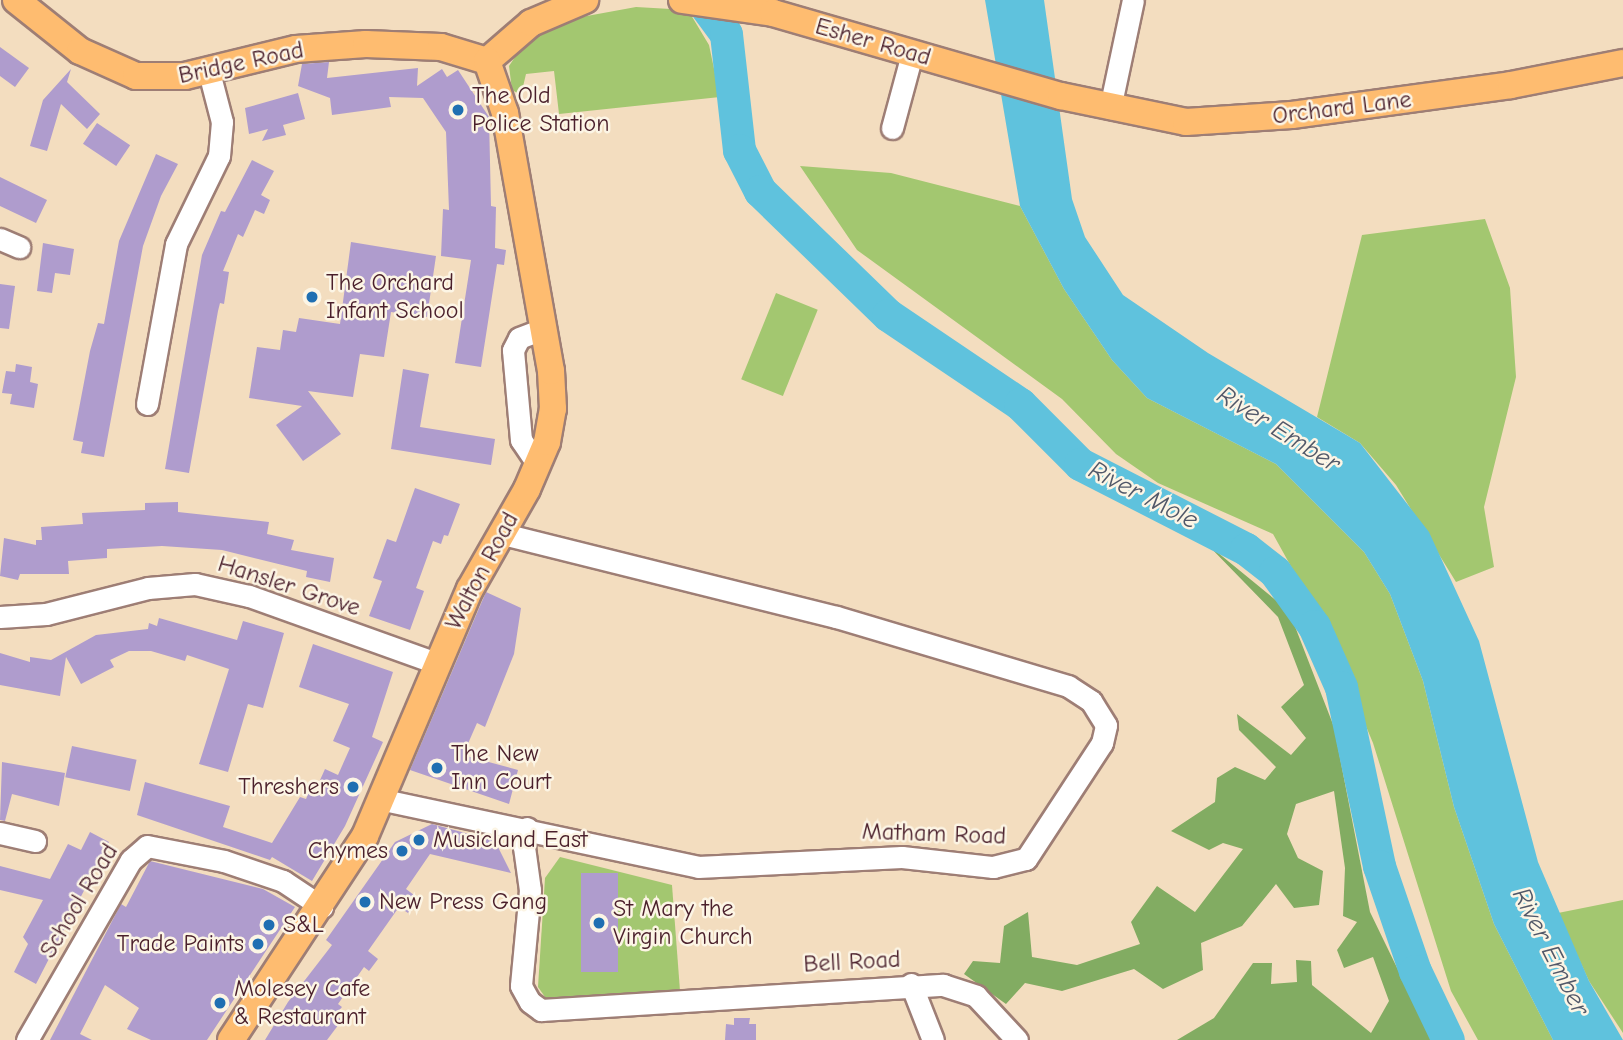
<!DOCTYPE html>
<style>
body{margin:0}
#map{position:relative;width:1623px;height:1040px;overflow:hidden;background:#f3ddbf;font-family:"Comic Neue",sans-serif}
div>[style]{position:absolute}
.green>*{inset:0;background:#a3c770;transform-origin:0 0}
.forest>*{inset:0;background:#82ac62}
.water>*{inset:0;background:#5fc2dd}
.river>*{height:33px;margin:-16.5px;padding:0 16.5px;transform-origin:16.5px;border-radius:16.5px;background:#5fc2dd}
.building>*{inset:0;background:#af9ccd;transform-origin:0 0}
.roads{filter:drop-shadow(2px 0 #9e7e75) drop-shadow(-2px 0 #9e7e75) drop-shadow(0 2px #9e7e75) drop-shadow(0 -2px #9e7e75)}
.minor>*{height:21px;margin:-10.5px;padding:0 10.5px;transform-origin:10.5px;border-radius:10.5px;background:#fff}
.major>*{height:26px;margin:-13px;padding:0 13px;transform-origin:13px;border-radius:13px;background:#febc70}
.dots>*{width:19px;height:19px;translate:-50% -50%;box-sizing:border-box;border:4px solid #fcf5e5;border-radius:50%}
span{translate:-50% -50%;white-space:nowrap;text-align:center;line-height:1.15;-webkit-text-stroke:5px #fcf5e5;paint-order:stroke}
.street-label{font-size:24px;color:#4a1f2b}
.poi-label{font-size:24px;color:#4a1f2b}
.left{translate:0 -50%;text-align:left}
.right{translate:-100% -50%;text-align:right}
.water-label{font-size:26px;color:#515869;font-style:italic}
</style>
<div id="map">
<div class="green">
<div style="clip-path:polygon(636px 7px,688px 10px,709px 45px,720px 97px,559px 114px,554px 71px,526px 74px,521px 95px,512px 90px,509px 66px,527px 39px,565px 20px)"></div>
<div style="clip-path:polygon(800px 166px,891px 173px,1020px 206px,1064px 289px,1112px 360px,1147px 398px,1276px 464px,1364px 552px,1390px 594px,1423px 681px,1454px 807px,1494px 924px,1553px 1040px,1478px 1040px,1451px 991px,1373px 743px,1324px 626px,1273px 534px,1158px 483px,1116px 454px,1062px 399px,857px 250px)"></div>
<div style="clip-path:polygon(1485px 219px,1510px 288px,1516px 377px,1484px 507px,1494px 567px,1456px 582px,1396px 485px,1360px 443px,1317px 417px,1362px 235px)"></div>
<div style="left:776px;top:293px;width:45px;height:93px;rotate:22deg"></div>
<div style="clip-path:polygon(560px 857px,672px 885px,680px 991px,550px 1004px,538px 987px,545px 878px)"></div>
<div style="clip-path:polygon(1623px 900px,1623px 1033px,1589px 981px,1558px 913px)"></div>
</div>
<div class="forest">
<div style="clip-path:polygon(1206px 543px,1289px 611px,1334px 727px,1370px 912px,1432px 1040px,1177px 1040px,1214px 1018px,1253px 963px,1272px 963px,1271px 984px,1297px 982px,1296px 960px,1311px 961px,1312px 985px,1371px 1033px,1389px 1001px,1373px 957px,1344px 968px,1337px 950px,1357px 922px,1343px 916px,1345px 868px,1334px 791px,1296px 804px,1287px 834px,1298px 858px,1323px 871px,1319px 905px,1294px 908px,1276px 884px,1242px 926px,1201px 943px,1203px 970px,1163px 989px,1134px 969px,1062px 991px,1025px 983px,1006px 1004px,964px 974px,973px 961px,1000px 963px,1004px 926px,1028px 912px,1032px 957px,1077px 965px,1140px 944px,1131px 922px,1157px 886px,1195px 912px,1243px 849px,1223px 843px,1209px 850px,1171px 831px,1215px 802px,1217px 778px,1235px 767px,1265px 780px,1276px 767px,1239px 730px,1237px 714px,1291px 755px,1306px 738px,1281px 707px,1304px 685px,1278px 617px)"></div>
</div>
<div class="water">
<div style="clip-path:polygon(985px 0,1044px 0,1072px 199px,1085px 237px,1123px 295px,1208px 353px,1360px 443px,1429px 532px,1479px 641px,1538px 862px,1589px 981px,1623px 1040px,1553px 1040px,1494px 924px,1454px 807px,1423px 681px,1390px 594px,1364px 552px,1276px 464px,1147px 398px,1112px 360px,1064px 289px,1020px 206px)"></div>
</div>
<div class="river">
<div style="left:701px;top:0;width:42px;rotate:53.7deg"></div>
<div style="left:726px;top:34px;width:117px;rotate:83.6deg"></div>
<div style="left:739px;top:150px;width:46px;rotate:62.9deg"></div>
<div style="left:760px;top:191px;width:178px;rotate:44.1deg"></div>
<div style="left:888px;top:315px;width:159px;rotate:34deg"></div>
<div style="left:1020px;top:404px;width:85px;rotate:45deg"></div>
<div style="left:1080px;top:464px;width:186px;rotate:27.1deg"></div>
<div style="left:1246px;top:549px;width:37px;rotate:38deg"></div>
<div style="left:1275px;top:572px;width:67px;rotate:54.2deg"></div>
<div style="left:1314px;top:626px;width:67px;rotate:66.1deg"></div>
<div style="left:1341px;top:687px;width:183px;rotate:78deg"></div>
<div style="left:1379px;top:866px;width:111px;rotate:71.1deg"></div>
<div style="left:1415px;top:971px;width:76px;rotate:64.4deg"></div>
</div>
<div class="building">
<div style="clip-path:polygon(0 47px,29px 68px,15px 87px,0 76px)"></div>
<div style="clip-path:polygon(329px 62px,327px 78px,418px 68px,417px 86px,442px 69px,447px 77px,458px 70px,489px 117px,491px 206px,496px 207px,495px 248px,506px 250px,504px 265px,497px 264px,481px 367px,455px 363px,471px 260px,441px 256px,443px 209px,449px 210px,446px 132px,423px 98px,389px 97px,391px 107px,332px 115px,330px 98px,298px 86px,302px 64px)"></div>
<div style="clip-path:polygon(71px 69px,67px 82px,100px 114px,87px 129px,61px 104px,47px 151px,30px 146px,43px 100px)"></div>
<div style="clip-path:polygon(298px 93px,305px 119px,283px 125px,286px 135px,262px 141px,268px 129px,249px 134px,245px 108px)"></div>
<div style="left:97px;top:123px;width:40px;height:25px;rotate:34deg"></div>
<div style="clip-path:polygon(156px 154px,178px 164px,161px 196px,143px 246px,104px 457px,81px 453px,83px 442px,73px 440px,90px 351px,98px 323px,104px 324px,119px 241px)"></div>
<div style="clip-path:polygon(252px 160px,274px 171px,261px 195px,270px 200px,264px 214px,255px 210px,243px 237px,238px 234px,223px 271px,229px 272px,224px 304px,220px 303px,218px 311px,189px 473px,165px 469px,202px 255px,221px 211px,225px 212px)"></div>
<div style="clip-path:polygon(0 177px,47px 200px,36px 223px,0 206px)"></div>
<div style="clip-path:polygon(351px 242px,436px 256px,427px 317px,391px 312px,384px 357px,360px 354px,353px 397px,308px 391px,341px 434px,303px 461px,276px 425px,302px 406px,249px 398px,257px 347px,280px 350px,283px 330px,296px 332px,299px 318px,340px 324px)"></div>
<div style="clip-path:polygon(43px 243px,74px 249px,70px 275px,55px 273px,52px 293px,37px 291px)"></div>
<div style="clip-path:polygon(0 284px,15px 286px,9px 329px,0 328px)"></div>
<div style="clip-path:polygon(16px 364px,32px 367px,30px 382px,38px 384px,34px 408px,10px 404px,12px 394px,2px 393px,6px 371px,15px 372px)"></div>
<div style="clip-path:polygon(403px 369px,429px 374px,420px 427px,495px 439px,491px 465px,391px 449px)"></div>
<div style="clip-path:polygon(415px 488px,460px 504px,448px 536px,444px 535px,441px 544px,433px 541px,416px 588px,424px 591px,410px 630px,369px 616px,382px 581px,373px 578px,387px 539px,396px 542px)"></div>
<div style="clip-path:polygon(178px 502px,178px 512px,269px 522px,267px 534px,294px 540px,291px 550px,334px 558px,330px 582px,306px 577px,307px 571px,222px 550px,162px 546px,107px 549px,107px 558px,68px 561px,69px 574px,20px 574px,18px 580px,0 576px,4px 538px,36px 545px,36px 540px,42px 540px,41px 527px,83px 524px,82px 513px,145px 510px,145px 503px)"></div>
<div style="clip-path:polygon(486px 592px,521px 608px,514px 654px,485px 727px,477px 723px,463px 755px,518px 770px,509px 804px,410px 770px)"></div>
<div style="clip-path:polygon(159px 618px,237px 640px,243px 621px,284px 633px,263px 708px,248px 704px,228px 772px,199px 764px,229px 669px,187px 655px,185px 661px,151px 651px,129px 651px,110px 660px,114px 667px,81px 684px,66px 657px,60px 696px,0 685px,0 653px,30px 662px,30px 657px,51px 660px,96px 635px,148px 629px,149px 623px,157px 626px)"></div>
<div style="clip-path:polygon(313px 644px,393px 672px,372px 737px,383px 742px,345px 826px,312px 881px,272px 857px,270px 860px,137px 815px,145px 782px,230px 806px,223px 827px,272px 843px,300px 797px,306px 799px,311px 787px,316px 789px,325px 769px,338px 775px,350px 748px,333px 741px,349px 704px,299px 687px)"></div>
<div style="left:72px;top:746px;width:66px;height:32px;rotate:12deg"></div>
<div style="clip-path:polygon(2px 762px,65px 773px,59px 806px,12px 794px,5px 821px,0 820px)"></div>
<div style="clip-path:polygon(432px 824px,495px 841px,511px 873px,430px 854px,406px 889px,418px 898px,408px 913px,399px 907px,368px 951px,378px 959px,369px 971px,364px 967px,338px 1004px,342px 1007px,335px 1015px,342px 1020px,327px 1040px,265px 1040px,288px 1002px,332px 945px,326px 940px,395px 842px)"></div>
<div style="clip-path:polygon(90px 832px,109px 842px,36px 984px,14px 972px,28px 944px,23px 937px,43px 900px,0 890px,0 866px,50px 879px,68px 844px,81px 850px)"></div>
<div style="clip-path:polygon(150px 861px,263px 889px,295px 907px,207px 1040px,151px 1040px,127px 1029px,139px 1008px,105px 985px,80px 1034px,92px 1040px,50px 1040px,121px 904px,126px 907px)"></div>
<div style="left:581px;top:873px;width:37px;height:99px"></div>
<div style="clip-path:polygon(734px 1018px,750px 1018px,749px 1024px,756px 1024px,756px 1040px,725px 1040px,726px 1024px,734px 1025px)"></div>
</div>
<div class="roads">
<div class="minor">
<div style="left:1110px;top:108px;width:110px;rotate:-78deg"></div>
<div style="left:892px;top:128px;width:77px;rotate:-74.9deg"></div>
<div style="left:0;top:239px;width:21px;rotate:23deg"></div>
<div style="left:147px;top:404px;width:163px;rotate:-79.7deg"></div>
<div style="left:176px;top:244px;width:98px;rotate:-64deg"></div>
<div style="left:219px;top:156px;width:34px;rotate:-85deg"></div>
<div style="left:222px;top:122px;width:52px;rotate:-104.6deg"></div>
<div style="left:538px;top:465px;width:30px;rotate:-124deg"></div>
<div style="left:521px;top:440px;width:90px;rotate:-95.1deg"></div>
<div style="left:513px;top:350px;width:13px;rotate:-63deg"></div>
<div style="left:519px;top:338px;width:26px;rotate:-21deg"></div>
<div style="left:0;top:617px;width:46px;rotate:-3.7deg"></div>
<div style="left:46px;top:614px;width:105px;rotate:-14.3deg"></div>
<div style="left:148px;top:588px;width:47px;rotate:-4.9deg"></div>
<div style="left:195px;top:584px;width:55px;rotate:12.5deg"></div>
<div style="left:249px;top:596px;width:199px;rotate:19.7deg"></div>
<div style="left:379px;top:799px;width:326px;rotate:12deg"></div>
<div style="left:698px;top:867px;width:204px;rotate:-2.8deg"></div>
<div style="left:902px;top:857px;width:92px;rotate:6.3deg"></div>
<div style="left:993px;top:867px;width:34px;rotate:-14deg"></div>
<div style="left:1026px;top:859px;width:139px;rotate:-56.8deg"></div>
<div style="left:1102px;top:743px;width:18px;rotate:-77deg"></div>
<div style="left:1106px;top:725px;width:28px;rotate:-122deg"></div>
<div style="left:1091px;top:701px;width:27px;rotate:-147deg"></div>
<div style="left:1068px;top:686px;width:242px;rotate:-163.4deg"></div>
<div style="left:836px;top:617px;width:347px;rotate:-166deg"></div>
<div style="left:527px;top:828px;width:19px;rotate:99deg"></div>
<div style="left:524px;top:847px;width:43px;rotate:82.1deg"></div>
<div style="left:530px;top:890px;width:96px;rotate:95.4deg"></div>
<div style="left:521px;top:986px;width:18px;rotate:61deg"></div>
<div style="left:530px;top:1002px;width:14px;rotate:36deg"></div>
<div style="left:541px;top:1010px;width:403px;rotate:-3.6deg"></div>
<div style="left:943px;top:985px;width:35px;rotate:18deg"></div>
<div style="left:976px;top:996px;width:60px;rotate:47deg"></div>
<div style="left:0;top:833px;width:36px;rotate:13deg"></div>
<div style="left:911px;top:984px;width:60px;rotate:68.6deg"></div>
<div style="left:27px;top:1040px;width:208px;rotate:-60deg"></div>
<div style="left:131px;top:860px;width:21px;rotate:-41deg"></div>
<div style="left:147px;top:846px;width:78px;rotate:11deg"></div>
<div style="left:224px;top:861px;width:62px;rotate:18.7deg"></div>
<div style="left:283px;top:881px;width:47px;rotate:33.7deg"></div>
</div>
<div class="major">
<div style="left:16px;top:0;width:82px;rotate:38.6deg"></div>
<div style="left:80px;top:51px;width:61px;rotate:24.1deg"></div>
<div style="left:136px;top:76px;width:49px"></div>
<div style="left:185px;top:76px;width:114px;rotate:-13.7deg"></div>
<div style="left:296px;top:49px;width:70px;rotate:-4.1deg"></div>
<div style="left:366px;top:44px;width:75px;rotate:2.3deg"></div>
<div style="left:441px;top:47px;width:48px;rotate:16.9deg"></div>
<div style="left:682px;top:0;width:92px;rotate:8.1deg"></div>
<div style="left:773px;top:13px;width:300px;rotate:16.1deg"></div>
<div style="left:1061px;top:96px;width:128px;rotate:11.7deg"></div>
<div style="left:1186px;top:122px;width:106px;rotate:-3.8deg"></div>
<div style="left:1292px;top:115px;width:221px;rotate:-7.8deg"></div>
<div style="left:1511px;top:85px;width:114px;rotate:-11.1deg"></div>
<div style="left:487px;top:61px;width:58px;rotate:-40.8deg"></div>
<div style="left:531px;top:23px;width:59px;rotate:-23.1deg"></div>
<div style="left:231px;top:1040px;width:244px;rotate:-56.7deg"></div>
<div style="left:365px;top:836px;width:268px;rotate:-67deg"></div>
<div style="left:470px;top:589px;width:115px;rotate:-60.3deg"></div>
<div style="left:527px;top:489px;width:51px;rotate:-66.9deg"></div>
<div style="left:547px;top:442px;width:34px;rotate:-80deg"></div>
<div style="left:553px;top:409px;width:38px;rotate:-93deg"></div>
<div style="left:551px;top:371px;width:262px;rotate:-100.1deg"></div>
<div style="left:505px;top:113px;width:55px;rotate:-109.1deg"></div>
</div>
</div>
<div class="dots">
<div style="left:458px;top:110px;background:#1f6fb2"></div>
<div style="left:312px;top:297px;background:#1f6fb2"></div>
<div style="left:437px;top:768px;background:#1f6fb2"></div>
<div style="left:353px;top:787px;background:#1f6fb2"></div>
<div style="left:419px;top:840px;background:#1f6fb2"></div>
<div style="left:402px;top:851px;background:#1f6fb2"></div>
<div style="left:365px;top:902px;background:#1f6fb2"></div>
<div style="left:599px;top:923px;background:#1f6fb2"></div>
<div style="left:269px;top:925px;background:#1f6fb2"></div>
<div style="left:258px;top:944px;background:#1f6fb2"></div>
<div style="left:220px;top:1003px;background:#1f6fb2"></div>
</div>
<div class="street-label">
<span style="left:873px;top:42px;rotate:16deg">Esher Road</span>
<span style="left:241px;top:63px;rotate:-12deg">Bridge Road</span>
<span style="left:1342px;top:108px;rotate:-7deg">Orchard Lane</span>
<span style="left:482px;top:571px;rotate:-62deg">Walton Road</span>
<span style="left:289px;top:586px;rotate:18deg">Hansler Grove</span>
<span style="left:934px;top:834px;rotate:2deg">Matham Road</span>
<span style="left:79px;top:901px;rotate:-59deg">School Road</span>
<span style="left:852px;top:962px;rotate:-3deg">Bell Road</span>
</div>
<div class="poi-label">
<span class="left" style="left:472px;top:110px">The Old<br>Police Station</span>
<span class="left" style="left:326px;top:297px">The Orchard<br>Infant School</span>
<span class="left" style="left:451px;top:768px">The New<br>Inn Court</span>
<span class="right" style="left:339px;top:787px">Threshers</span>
<span class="left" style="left:433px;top:840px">Musicland East</span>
<span class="right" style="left:388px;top:851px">Chymes</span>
<span class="left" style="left:379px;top:902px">New Press Gang</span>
<span class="left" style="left:613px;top:923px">St Mary the<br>Virgin Church</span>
<span class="left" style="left:283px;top:925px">S&amp;L</span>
<span class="right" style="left:244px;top:944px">Trade Paints</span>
<span class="left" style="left:234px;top:1003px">Molesey Cafe<br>&amp; Restaurant</span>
</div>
<div class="water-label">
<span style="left:1278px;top:430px;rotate:32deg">River Ember</span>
<span style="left:1143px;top:496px;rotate:27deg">River Mole</span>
<span style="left:1550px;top:952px;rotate:63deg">River Ember</span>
</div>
</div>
